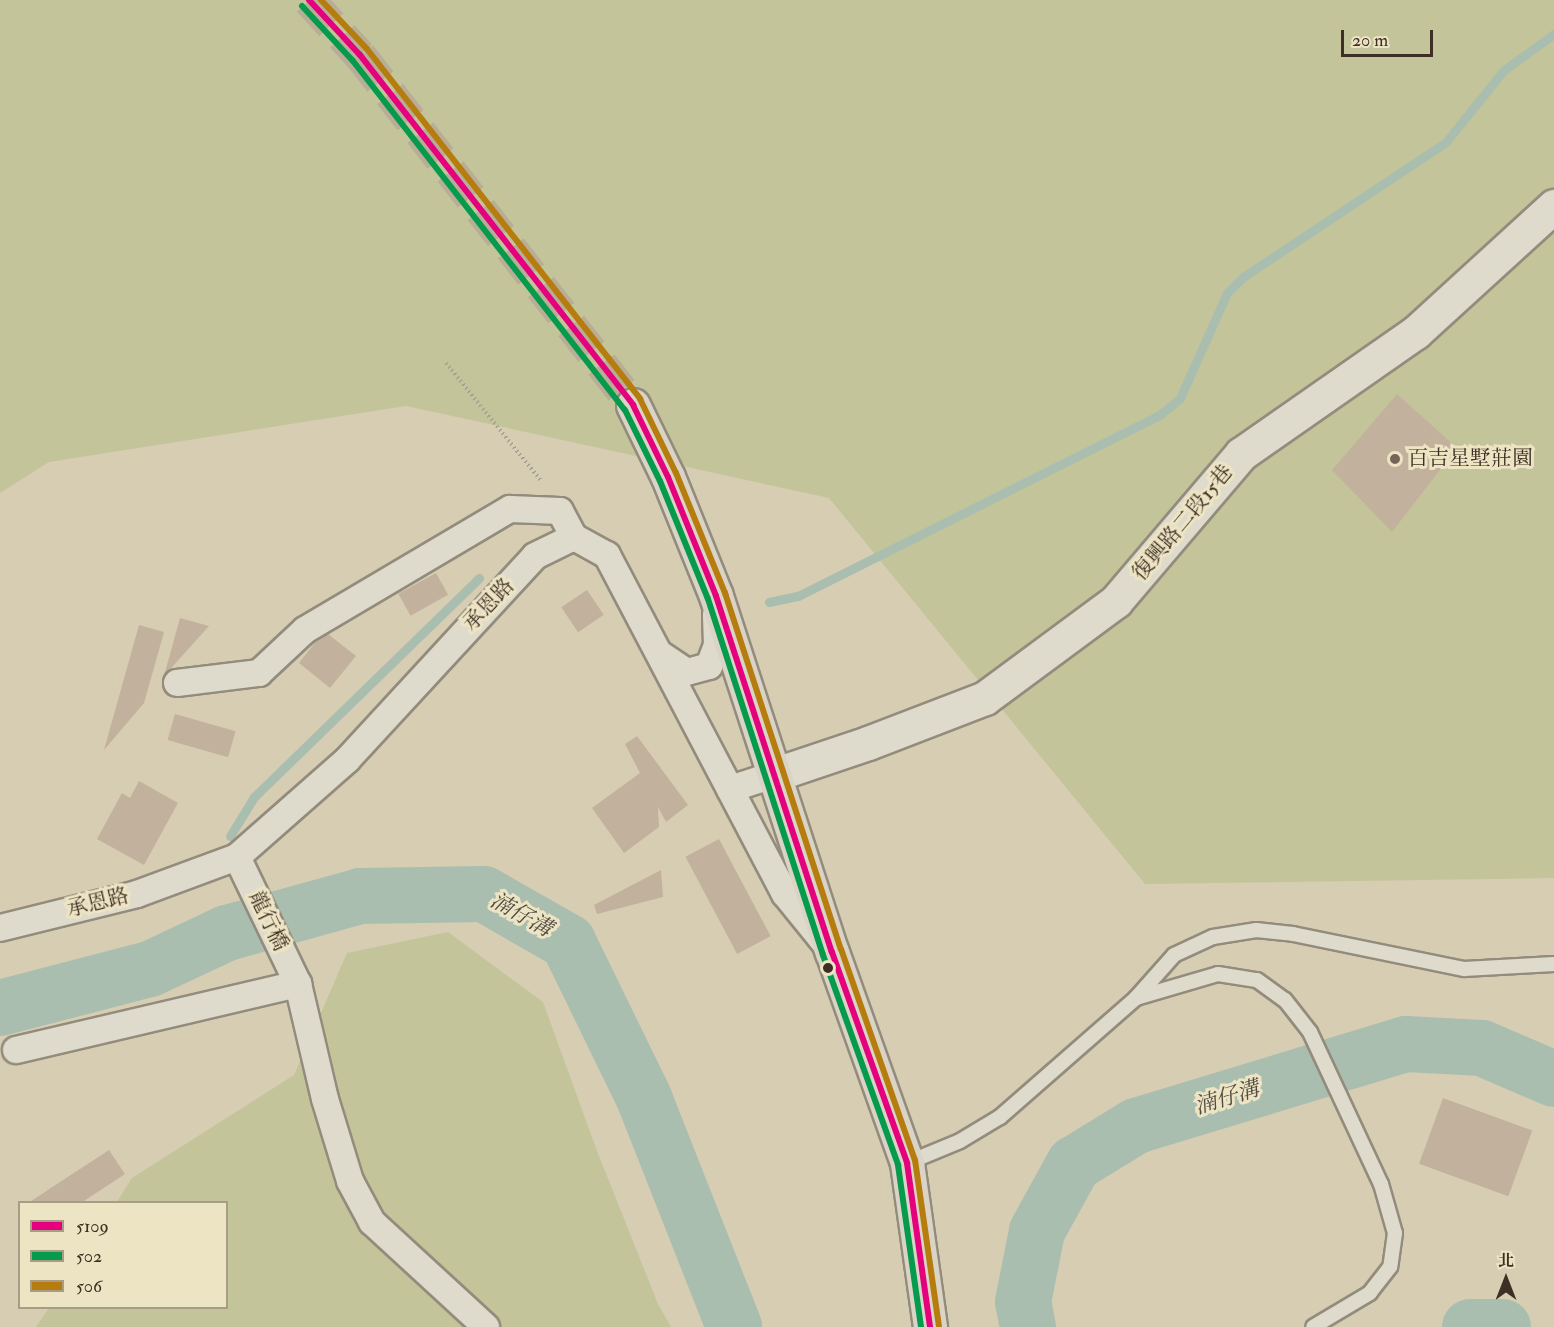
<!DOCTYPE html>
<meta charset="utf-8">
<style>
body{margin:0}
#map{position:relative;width:1554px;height:1327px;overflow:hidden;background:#d6cdb3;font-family:"IM FELL Double Pica","Noto Serif TC",serif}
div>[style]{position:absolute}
.green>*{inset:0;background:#c4c49a}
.stream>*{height:9px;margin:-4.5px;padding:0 4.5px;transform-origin:4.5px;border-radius:4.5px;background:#aabeb0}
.river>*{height:56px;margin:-28px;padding:0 28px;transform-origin:28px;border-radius:28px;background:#aabeb0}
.building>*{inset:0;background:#c2b29d;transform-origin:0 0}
.primary-tunnel>*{height:33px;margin-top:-16.5px;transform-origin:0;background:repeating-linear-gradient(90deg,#b8ad96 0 33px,transparent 0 49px)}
.path>*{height:4px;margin-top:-2px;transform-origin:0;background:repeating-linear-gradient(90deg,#a5a094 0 1.5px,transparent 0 4.5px)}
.roads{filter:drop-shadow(2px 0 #938c7d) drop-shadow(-2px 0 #938c7d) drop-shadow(0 2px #938c7d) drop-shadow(0 -2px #938c7d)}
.service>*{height:14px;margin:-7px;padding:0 7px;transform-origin:7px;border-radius:7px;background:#dedbcc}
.minor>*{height:26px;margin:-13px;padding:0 13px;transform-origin:13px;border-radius:13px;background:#dedbcc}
.tertiary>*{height:33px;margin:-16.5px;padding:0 16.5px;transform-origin:16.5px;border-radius:16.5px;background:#dedbcc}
.primary>*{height:33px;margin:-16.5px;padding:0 16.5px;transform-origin:16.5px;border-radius:16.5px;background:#d9d4c5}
.bus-1>*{height:6px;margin:-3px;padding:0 3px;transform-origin:3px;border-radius:3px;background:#e5007d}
.bus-2>*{height:6px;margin:-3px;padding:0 3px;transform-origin:3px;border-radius:3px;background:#069a4c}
.bus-3>*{height:6px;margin:-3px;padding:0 3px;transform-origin:3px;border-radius:3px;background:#b67c0d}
.dots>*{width:16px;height:16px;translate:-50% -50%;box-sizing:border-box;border:3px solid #ede4c4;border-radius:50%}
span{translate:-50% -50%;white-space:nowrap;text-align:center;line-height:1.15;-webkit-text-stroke:6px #ede4c4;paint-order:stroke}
.poi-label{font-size:21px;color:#3e2f24}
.left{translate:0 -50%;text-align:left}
.street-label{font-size:21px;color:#3e2f24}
.water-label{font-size:22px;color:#504a40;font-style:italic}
.legend{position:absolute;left:18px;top:1201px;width:210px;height:108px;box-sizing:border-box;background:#ede4c4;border:2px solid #a79c84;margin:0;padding:8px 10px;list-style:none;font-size:18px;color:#3e2f24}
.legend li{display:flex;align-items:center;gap:12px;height:30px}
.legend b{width:30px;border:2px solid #a79c84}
.north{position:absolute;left:1476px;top:1249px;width:60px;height:60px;-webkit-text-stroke:4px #ede4c4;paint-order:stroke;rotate:0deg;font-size:16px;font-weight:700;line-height:24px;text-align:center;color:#3e2f24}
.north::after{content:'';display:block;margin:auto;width:21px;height:27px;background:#3e2f24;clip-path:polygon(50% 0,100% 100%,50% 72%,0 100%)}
.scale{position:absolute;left:1341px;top:30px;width:92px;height:27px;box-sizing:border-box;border:3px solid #3e2f24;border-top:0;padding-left:8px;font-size:18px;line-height:21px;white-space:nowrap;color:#3e2f24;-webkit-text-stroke:4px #ede4c4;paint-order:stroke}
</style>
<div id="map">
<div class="green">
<div style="clip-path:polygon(0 0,1554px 0,1554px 878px,1145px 884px,829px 498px,406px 406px,49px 462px,0 493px)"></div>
<div style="clip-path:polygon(448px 932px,543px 1002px,597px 1151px,658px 1304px,671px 1327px,36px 1327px,49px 1308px,226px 1308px,226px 1202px,117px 1202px,132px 1178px,294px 1075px,347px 953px)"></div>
</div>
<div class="stream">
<div style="left:769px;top:602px;width:30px;rotate:-12deg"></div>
<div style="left:798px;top:596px;width:406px;rotate:-26.6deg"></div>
<div style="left:1161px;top:414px;width:25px;rotate:-40deg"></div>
<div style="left:1180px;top:398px;width:115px;rotate:-65.9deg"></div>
<div style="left:1227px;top:293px;width:23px;rotate:-45deg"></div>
<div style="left:1243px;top:277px;width:242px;rotate:-33.6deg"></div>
<div style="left:1445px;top:143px;width:94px;rotate:-51.1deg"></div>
<div style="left:1504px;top:70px;width:62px;rotate:-35.8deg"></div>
<div style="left:230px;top:836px;width:46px;rotate:-58.4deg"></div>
<div style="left:254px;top:797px;width:314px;rotate:-44.2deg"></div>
<div style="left:219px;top:911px;width:23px;rotate:70deg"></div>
</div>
<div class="river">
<div style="left:0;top:1008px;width:155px;rotate:-14.6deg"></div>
<div style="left:150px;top:969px;width:85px;rotate:-25.1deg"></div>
<div style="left:227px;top:933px;width:138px;rotate:-15.5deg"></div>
<div style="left:360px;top:896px;width:124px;rotate:-0.9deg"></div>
<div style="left:484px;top:894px;width:97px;rotate:29.7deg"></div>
<div style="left:568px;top:942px;width:174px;rotate:64deg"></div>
<div style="left:644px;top:1098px;width:246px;rotate:68.5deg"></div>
<div style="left:1028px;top:1327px;width:25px;rotate:-101deg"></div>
<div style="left:1023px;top:1302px;width:72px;rotate:-78.8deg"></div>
<div style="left:1037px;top:1231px;width:77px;rotate:-61.1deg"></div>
<div style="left:1074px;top:1164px;width:73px;rotate:-31.5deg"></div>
<div style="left:1136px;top:1126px;width:282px;rotate:-16.9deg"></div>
<div style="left:1406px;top:1044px;width:76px;rotate:3deg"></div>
<div style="left:1482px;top:1048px;width:78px;rotate:23.3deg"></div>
<div style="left:1470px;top:1327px;width:33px"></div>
</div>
<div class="building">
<div style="clip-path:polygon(1397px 394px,1457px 448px,1392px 532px,1332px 470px)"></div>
<div style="left:436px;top:573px;width:25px;height:43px;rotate:61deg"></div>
<div style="left:587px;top:590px;width:30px;height:31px;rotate:56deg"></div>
<div style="clip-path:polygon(180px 618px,209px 626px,164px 676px)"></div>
<div style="clip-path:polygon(139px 625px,164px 632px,144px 703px,104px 750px)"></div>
<div style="clip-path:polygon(328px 634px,356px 656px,330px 688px,299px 663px,317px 640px)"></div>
<div style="left:175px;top:714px;width:63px;height:27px;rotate:16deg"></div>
<div style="clip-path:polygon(637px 736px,688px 805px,666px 822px,658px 807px,659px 827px,624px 853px,592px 808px,640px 773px,625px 744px)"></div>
<div style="clip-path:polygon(139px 781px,178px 803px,144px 865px,97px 839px,122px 793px,130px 798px)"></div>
<div style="left:719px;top:839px;width:110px;height:38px;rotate:62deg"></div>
<div style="clip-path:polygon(661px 870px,663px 897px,597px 914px,594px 905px)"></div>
<div style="left:1443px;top:1098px;width:95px;height:70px;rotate:20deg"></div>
<div style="clip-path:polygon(109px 1150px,125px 1174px,81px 1203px,28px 1203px)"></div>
</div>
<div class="primary-tunnel">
<div style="left:309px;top:0;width:75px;rotate:47.2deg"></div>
<div style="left:360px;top:55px;width:444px;rotate:52deg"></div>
</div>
<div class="path">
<div style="left:446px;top:363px;width:153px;rotate:51.1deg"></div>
</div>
<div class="roads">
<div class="service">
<div style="left:1136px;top:998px;width:57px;rotate:-48.5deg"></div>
<div style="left:1174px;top:955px;width:43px;rotate:-24.8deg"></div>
<div style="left:1213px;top:937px;width:44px;rotate:-9.2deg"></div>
<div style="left:1256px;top:930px;width:37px;rotate:6deg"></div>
<div style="left:1293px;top:934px;width:175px;rotate:11.6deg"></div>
<div style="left:1464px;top:969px;width:90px;rotate:-3.2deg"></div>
<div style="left:907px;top:1163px;width:57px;rotate:-22.5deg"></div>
<div style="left:960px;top:1141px;width:47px;rotate:-31deg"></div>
<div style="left:1000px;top:1117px;width:181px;rotate:-41.2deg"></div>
<div style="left:1136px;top:998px;width:85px;rotate:-16.3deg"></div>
<div style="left:1218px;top:974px;width:39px;rotate:9deg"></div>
<div style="left:1257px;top:980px;width:34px;rotate:36deg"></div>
<div style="left:1285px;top:1000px;width:41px;rotate:52deg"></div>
<div style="left:1310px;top:1032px;width:168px;rotate:65deg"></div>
<div style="left:1381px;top:1184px;width:51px;rotate:74.1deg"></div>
<div style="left:1395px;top:1233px;width:34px;rotate:98deg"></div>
<div style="left:1390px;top:1267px;width:33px;rotate:128deg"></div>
<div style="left:1370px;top:1293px;width:66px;rotate:149.2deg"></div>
</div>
<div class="minor">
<div style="left:660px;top:654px;width:32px;rotate:34deg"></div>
<div style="left:687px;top:672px;width:23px;rotate:-15deg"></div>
<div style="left:709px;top:666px;width:22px;rotate:-69deg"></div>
<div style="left:717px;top:645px;width:30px;rotate:-92deg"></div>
<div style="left:177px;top:683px;width:83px;rotate:-7deg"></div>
<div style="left:259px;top:673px;width:63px;rotate:-43.1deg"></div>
<div style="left:305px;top:630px;width:238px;rotate:-30.6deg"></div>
<div style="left:510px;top:509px;width:50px;rotate:2.3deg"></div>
<div style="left:560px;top:511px;width:30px;rotate:62deg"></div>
<div style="left:730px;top:789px;width:45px;rotate:-18deg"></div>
<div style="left:237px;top:857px;width:141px;rotate:64.3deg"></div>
<div style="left:298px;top:984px;width:118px;rotate:76.8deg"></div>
<div style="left:325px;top:1099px;width:86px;rotate:73deg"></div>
<div style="left:350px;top:1181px;width:47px;rotate:61.8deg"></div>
<div style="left:372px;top:1222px;width:155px;rotate:42.6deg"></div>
<div style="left:0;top:928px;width:141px;rotate:-13.9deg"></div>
<div style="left:137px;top:894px;width:107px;rotate:-20.3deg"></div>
<div style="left:237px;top:857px;width:147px;rotate:-41.4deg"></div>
<div style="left:347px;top:760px;width:277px;rotate:-47.3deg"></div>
<div style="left:535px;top:556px;width:43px;rotate:-26deg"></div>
<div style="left:574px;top:537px;width:38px;rotate:29deg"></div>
<div style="left:607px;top:555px;width:383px;rotate:62.3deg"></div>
<div style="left:785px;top:894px;width:62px;rotate:50.9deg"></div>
<div style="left:16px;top:1050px;width:290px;rotate:-13.2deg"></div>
</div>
<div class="tertiary">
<div style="left:773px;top:775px;width:100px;rotate:-18.6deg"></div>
<div style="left:868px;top:743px;width:125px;rotate:-21deg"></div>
<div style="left:985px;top:698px;width:163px;rotate:-36.5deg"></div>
<div style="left:1116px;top:601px;width:193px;rotate:-49.6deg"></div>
<div style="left:1241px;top:454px;width:213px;rotate:-34.9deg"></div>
<div style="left:1416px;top:332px;width:187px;rotate:-42.4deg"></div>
</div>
<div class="primary">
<div style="left:633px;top:405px;width:80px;rotate:64.1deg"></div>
<div style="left:668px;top:477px;width:128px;rotate:68deg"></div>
<div style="left:716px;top:596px;width:374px;rotate:72deg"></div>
<div style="left:832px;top:952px;width:224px;rotate:70.4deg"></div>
<div style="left:907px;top:1163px;width:166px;rotate:82deg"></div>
</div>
</div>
<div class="bus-1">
<div style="left:309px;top:0;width:75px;rotate:47.2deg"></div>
<div style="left:360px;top:55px;width:444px;rotate:52deg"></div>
<div style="left:633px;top:405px;width:80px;rotate:64.1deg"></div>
<div style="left:668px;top:477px;width:128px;rotate:68deg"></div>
<div style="left:716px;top:596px;width:374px;rotate:72deg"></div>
<div style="left:832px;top:952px;width:224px;rotate:70.4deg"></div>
<div style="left:907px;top:1163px;width:166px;rotate:82deg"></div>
</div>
<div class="bus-2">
<div style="left:302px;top:6px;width:75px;rotate:47.2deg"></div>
<div style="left:353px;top:61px;width:442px;rotate:52.1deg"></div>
<div style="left:625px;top:410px;width:79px;rotate:63.8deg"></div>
<div style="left:660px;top:481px;width:127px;rotate:67.9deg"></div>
<div style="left:708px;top:599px;width:374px;rotate:72.1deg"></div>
<div style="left:823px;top:955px;width:223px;rotate:70.3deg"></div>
<div style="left:898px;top:1165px;width:164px;rotate:81.9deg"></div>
</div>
<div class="bus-3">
<div style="left:321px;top:0;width:67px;rotate:46.8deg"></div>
<div style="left:367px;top:49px;width:444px;rotate:52deg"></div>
<div style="left:640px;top:399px;width:82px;rotate:64.1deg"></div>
<div style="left:676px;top:473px;width:130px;rotate:67.8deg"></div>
<div style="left:725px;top:593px;width:374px;rotate:72deg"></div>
<div style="left:841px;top:949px;width:224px;rotate:70.7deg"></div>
<div style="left:915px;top:1160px;width:168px;rotate:81.8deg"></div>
</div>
<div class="dots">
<div style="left:1395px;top:459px;background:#736656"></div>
<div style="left:828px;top:968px;background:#3e2f24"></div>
</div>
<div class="poi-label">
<span class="left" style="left:1407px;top:459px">百吉星墅莊園</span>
</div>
<div class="street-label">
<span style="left:1183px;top:523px;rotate:-50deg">復興路二段15巷</span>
<span style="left:489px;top:605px;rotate:-47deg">承恩路</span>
<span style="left:98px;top:903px;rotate:-14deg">承恩路</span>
<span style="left:268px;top:921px;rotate:64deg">龍行橋</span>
</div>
<div class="water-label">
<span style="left:521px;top:915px;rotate:29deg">湳仔溝</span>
<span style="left:1227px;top:1098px;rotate:-17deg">湳仔溝</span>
</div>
<ul class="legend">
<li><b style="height:8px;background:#e5007d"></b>5109</li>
<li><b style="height:8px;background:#069a4c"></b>502</li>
<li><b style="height:8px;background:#b67c0d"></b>506</li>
</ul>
<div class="north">北</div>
<div class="scale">20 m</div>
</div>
